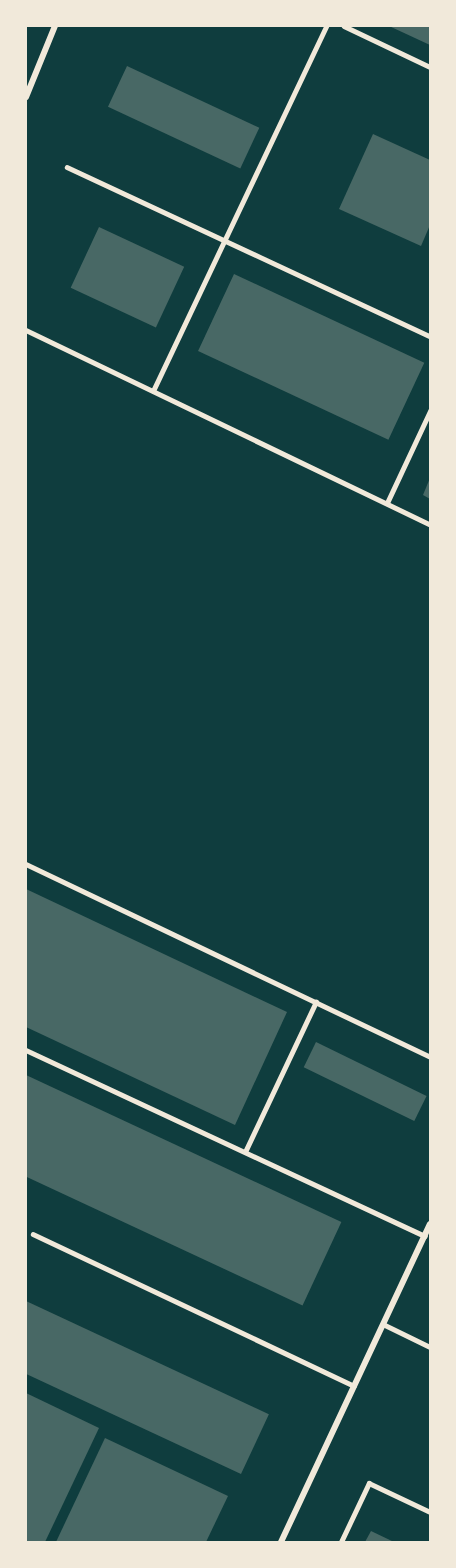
<!DOCTYPE html>
<style>
body{margin:0}
#map{position:relative;width:456px;height:1568px;overflow:hidden;background:#0f3d3e;font-family:Figtree,sans-serif}
div>[style]{position:absolute}
.building>*{inset:0;background:#486865;transform-origin:0 0}
.service>*{height:4.5px;margin:-2.25px;padding:0 2.25px;transform-origin:2.25px;border-radius:2.25px;background:#f1e9da}
.minor>*{height:6px;margin:-3px;padding:0 3px;transform-origin:3px;border-radius:3px;background:#f1e9da}
span{translate:-50% -50%;white-space:nowrap;text-align:center;line-height:1.15;-webkit-text-stroke:5px #f1e9da;paint-order:stroke}
.frame{position:absolute;inset:0;border:27px solid #f1e9da;pointer-events:none}
</style>
<div id="map">
<div class="building">
<div style="clip-path:polygon(389px 26px,430px 26px,430px 45px)"></div>
<div style="left:127px;top:66px;width:146px;height:45px;rotate:25deg"></div>
<div style="clip-path:polygon(373px 134px,430px 160px,430px 225px,421px 246px,339px 209px)"></div>
<div style="left:99px;top:227px;width:94px;height:67px;rotate:25deg"></div>
<div style="left:234px;top:274px;width:210px;height:85px;rotate:25deg"></div>
<div style="clip-path:polygon(430px 478px,430px 499px,423px 495px)"></div>
<div style="clip-path:polygon(26px 889px,287px 1012px,235px 1125px,26px 1027px)"></div>
<div style="left:316px;top:1042px;width:123px;height:28px;rotate:26deg"></div>
<div style="left:26px;top:1075px;width:348px;height:92px;rotate:25deg"></div>
<div style="left:26px;top:1301px;width:268px;height:66px;rotate:25deg"></div>
<div style="clip-path:polygon(26px 1393px,99px 1428px,45px 1542px,26px 1542px)"></div>
<div style="clip-path:polygon(105px 1438px,228px 1496px,206px 1542px,56px 1542px)"></div>
<div style="clip-path:polygon(371px 1531px,394px 1542px,365px 1542px)"></div>
</div>
<div class="service">
<div style="left:344px;top:26px;width:95px;rotate:25.5deg"></div>
<div style="left:67px;top:167px;width:400px;rotate:25deg"></div>
<div style="left:26px;top:330px;width:448px;rotate:25.7deg"></div>
<div style="left:153px;top:391px;width:404px;rotate:-64.6deg"></div>
<div style="left:387px;top:503px;width:102px;rotate:-64.9deg"></div>
<div style="left:26px;top:864px;width:448px;rotate:25.5deg"></div>
<div style="left:26px;top:1050px;width:440px;rotate:25deg"></div>
<div style="left:245px;top:1152px;width:166px;rotate:-64.7deg"></div>
<div style="left:33px;top:1234px;width:355px;rotate:25.3deg"></div>
<div style="left:383px;top:1324px;width:52px;rotate:26.1deg"></div>
<div style="left:341px;top:1542px;width:65px;rotate:-64.6deg"></div>
<div style="left:369px;top:1483px;width:68px;rotate:25.4deg"></div>
</div>
<div class="minor">
<div style="left:26px;top:97px;width:77px;rotate:-67.8deg"></div>
<div style="left:281px;top:1542px;width:351px;rotate:-64.9deg"></div>
</div>
<div class="frame"></div>
</div>
